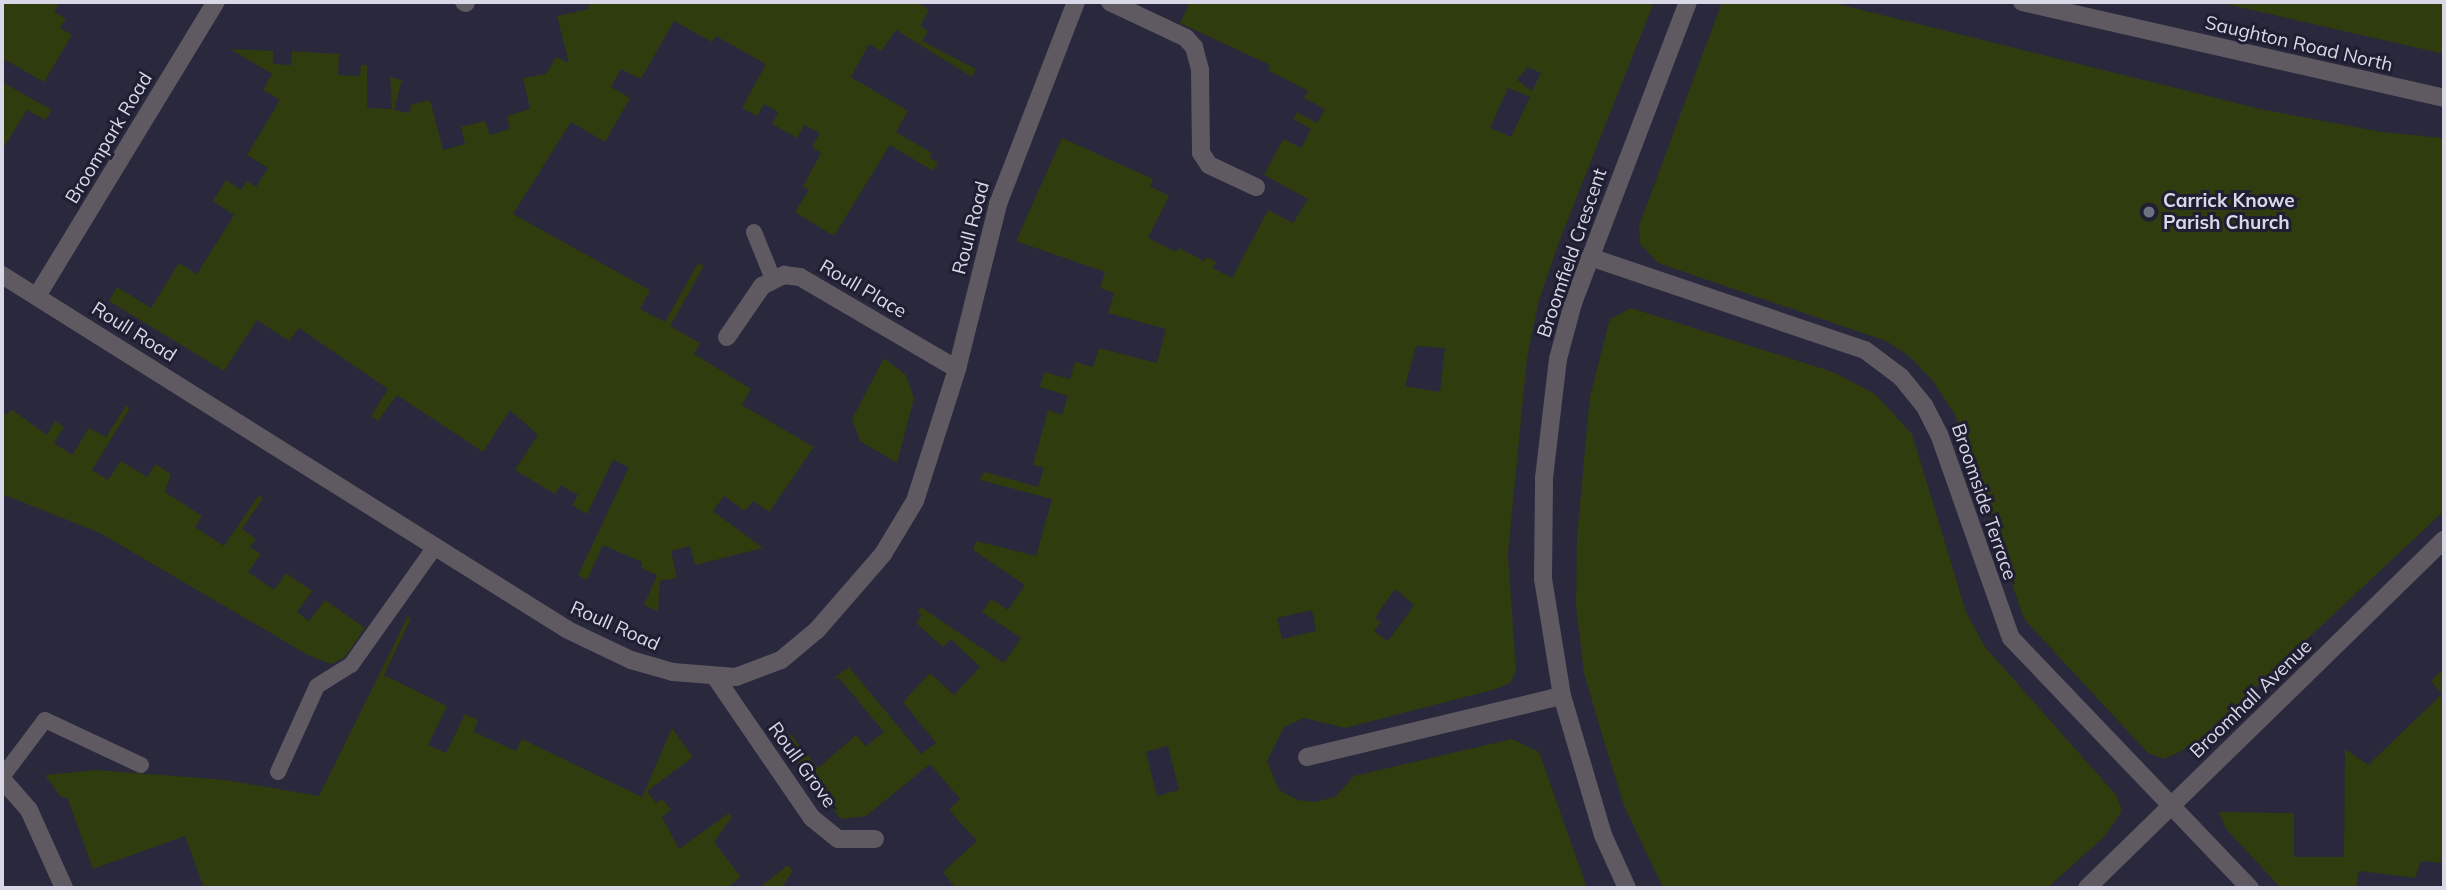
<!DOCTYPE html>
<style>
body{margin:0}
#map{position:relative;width:2446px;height:890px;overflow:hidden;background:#29283c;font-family:Mulish,sans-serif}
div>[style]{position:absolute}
.green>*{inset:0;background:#2f3c0e}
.service>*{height:16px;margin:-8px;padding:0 8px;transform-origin:8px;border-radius:8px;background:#5f5962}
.minor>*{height:18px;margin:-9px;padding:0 9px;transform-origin:9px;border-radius:9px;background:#5f5962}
.tertiary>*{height:18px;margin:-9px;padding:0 9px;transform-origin:9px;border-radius:9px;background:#5f5962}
.dots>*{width:19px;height:19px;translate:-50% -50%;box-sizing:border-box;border:4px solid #201e32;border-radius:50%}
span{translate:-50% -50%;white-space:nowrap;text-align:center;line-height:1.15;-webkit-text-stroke:6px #201e32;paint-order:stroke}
.street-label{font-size:19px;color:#d8d8e6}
.poi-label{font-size:19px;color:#d8d8e6;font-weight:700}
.left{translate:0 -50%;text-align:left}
.frame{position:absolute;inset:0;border:4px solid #d8d8e6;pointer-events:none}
</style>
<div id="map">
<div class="green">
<div style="clip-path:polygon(2px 2px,60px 2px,54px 12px,66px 19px,60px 28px,72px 35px,44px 82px,2px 58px)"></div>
<div style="clip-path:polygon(588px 2px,917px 2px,929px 10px,920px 26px,928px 31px,922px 41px,976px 69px,972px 77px,896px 30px,881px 51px,869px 44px,851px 77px,908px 111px,896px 132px,932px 153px,929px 158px,938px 162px,933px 171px,890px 145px,834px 236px,795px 212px,809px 190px,803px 186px,821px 153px,812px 147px,820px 133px,804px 125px,797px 138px,772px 124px,778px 112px,764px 104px,757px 116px,742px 108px,766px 64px,716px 36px,712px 42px,674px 21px,641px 79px,621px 69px,611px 87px,630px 98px,605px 142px,571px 122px,513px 214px,650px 290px,640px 309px,665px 322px,698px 263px,704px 266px,670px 326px,700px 343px,694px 354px,751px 389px,742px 405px,814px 447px,769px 512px,753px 501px,745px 511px,724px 496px,713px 511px,763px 548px,695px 565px,690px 546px,671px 551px,677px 578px,660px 581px,658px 611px,644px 605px,657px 575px,641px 568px,642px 562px,603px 545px,587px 580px,578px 575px,629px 467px,613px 460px,587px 514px,572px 505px,578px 495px,561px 485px,555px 494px,515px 470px,538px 435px,510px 410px,483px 452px,397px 395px,378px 421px,371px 416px,388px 389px,299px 328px,289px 341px,257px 320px,224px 371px,109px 301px,117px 287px,151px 308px,179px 263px,197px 274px,234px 215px,213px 201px,226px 180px,241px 190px,247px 181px,256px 187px,268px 168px,247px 155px,280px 100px,263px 90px,272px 74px,230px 49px,273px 51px,273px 64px,291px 65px,292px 51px,339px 54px,338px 75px,360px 76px,361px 65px,367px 65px,367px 108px,392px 109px,390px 77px,402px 80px,394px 110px,409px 113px,412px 104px,430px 100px,443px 150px,465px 144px,461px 127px,485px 121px,490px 135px,510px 129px,507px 116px,530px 109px,523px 78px,546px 74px,556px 57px,569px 63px,557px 16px,589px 9px)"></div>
<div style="clip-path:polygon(evenodd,1190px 2px,1654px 2px,1559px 242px,1539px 300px,1527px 358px,1508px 554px,1516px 671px,1510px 683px,1496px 689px,1345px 728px,1304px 718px,1284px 727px,1267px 761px,1279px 790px,1298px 800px,1314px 802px,1335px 797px,1354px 776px,1512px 739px,1539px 752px,1587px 888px,956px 888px,943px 872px,977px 841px,949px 810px,960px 799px,930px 764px,866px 816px,841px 819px,781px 741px,790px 734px,818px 768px,856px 735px,866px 746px,884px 732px,839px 678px,833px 679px,849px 667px,921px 754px,936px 743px,903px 702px,930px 673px,954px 695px,980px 667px,951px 639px,943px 647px,916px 623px,922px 615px,918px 612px,921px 607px,1004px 663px,1021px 638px,982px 612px,991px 599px,1008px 610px,1025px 585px,973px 550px,976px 541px,1036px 556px,1052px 499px,980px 480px,981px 476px,985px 472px,1038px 487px,1044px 468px,1033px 465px,1048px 410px,1062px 415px,1068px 396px,1040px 387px,1044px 372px,1070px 379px,1075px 362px,1093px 367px,1099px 348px,1157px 363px,1166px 329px,1108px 313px,1114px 293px,1100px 288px,1105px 272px,1016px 241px,1062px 138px,1153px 179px,1150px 186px,1169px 196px,1148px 238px,1176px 252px,1179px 248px,1204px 261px,1207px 257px,1216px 262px,1213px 268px,1232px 278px,1268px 210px,1293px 223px,1308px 199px,1264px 175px,1283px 139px,1301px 148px,1311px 129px,1293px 119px,1297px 112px,1317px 123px,1325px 109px,1304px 98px,1308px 91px,1268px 70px,1270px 65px,1180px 23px,1190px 2px,1528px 67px,1541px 73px,1532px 91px,1517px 80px,1528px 67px,1190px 2px,1508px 88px,1530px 97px,1511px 137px,1490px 128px,1508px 88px,1190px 2px,1416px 346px,1445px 348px,1440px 392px,1405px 386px,1416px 346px,1190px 2px,1395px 589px,1414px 605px,1388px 641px,1374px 631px,1381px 622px,1375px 618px,1395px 589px,1190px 2px,1312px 610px,1316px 631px,1282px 639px,1277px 618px,1312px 610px,1190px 2px,1168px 746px,1179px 790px,1157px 796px,1146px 752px,1168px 746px)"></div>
<div style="clip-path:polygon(1722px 2px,1830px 2px,2260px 109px,2382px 132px,2444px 138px,2444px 511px,2194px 745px,2164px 759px,2148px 753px,2024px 619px,1955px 415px,1932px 380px,1909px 356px,1886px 341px,1658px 263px,1640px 244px,1639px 226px)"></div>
<div style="clip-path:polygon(2217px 2px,2444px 2px,2444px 54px,2383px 40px)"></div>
<div style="clip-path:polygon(2px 82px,52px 110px,45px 120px,27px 110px,2px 150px)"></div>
<div style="clip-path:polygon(1631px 308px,1833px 372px,1875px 394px,1912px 434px,1966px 612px,1985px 647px,2117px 796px,2122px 811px,2105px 836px,2047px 888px,1663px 888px,1625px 808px,1602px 735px,1584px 673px,1576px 605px,1577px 536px,1590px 396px,1610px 319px)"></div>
<div style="clip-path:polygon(884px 358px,906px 375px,914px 398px,897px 463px,860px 441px,852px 419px)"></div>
<div style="clip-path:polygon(126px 406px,130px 408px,92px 470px,108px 480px,121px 461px,147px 477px,156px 464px,171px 474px,165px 492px,202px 516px,195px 527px,224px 546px,259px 495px,263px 498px,242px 529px,256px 539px,250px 547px,261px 554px,248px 572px,274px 590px,286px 573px,312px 591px,297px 612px,309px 621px,325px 600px,365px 628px,344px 658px,331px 664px,308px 655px,100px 533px,5px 495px,2px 502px,2px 412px,7px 415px,11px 409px,47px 435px,55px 421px,64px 427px,54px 443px,72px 455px,89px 428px,106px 437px)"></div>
<div style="clip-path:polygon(408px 616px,411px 618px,384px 675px,447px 706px,428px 745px,446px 753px,465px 714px,478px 720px,474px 732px,516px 751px,522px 739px,642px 797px,672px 728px,693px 757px,647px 791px,656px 803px,662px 799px,671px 810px,662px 817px,679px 849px,729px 813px,732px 817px,714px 842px,741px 877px,727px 888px,204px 888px,185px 836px,93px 869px,67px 797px,61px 797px,45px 775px,96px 770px,226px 780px,319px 796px)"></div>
<div style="clip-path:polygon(2444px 668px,2444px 863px,2421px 861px,2415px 878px,2359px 871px,2356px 888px,2281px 888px,2226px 829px,2219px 812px,2294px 813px,2294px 857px,2344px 857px,2345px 749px,2368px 765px,2442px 694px,2431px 681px)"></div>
<div style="clip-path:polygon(788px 865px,793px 871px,783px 885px,795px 888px,759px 888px)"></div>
</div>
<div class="service">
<div style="left:754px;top:232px;width:51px;rotate:68deg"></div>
<div style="left:278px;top:772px;width:94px;rotate:-65.6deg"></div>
<div style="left:317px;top:686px;width:40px;rotate:-32deg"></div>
<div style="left:351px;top:665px;width:145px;rotate:-54.6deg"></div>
<div style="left:2px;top:777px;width:71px;rotate:-53deg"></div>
<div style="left:45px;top:720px;width:106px;rotate:25.1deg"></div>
</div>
<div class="minor">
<div style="left:464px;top:2px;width:2px;rotate:27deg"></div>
<div style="left:1110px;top:2px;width:84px;rotate:25.3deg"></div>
<div style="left:1186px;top:38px;width:12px;rotate:48deg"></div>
<div style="left:1194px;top:47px;width:24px;rotate:75deg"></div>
<div style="left:1200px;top:70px;width:83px;rotate:89.3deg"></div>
<div style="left:1201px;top:153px;width:14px;rotate:56deg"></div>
<div style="left:1209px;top:165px;width:52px;rotate:25.1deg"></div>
<div style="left:1590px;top:257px;width:290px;rotate:18.7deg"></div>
<div style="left:1865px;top:350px;width:45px;rotate:36.9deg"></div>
<div style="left:1901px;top:377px;width:36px;rotate:51deg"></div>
<div style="left:1924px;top:405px;width:33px;rotate:63deg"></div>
<div style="left:1939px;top:434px;width:216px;rotate:70.6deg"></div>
<div style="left:2011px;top:638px;width:346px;rotate:46.3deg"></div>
<div style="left:2px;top:275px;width:668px;rotate:32.1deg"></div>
<div style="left:568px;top:630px;width:70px;rotate:25.5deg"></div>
<div style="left:631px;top:660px;width:44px;rotate:15.9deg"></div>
<div style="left:673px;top:672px;width:63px;rotate:4.5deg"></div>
<div style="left:736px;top:677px;width:48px;rotate:-20.7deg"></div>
<div style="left:781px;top:660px;width:47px;rotate:-39.8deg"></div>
<div style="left:817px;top:630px;width:101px;rotate:-49deg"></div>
<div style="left:883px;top:554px;width:62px;rotate:-58.9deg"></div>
<div style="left:915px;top:501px;width:139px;rotate:-72.3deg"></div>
<div style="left:957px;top:369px;width:170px;rotate:-76deg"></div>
<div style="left:998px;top:204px;width:217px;rotate:-68.9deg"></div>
<div style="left:37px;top:296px;width:344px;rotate:-58.7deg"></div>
<div style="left:727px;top:337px;width:62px;rotate:-55.5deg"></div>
<div style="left:762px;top:286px;width:25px;rotate:-27deg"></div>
<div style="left:784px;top:275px;width:16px;rotate:7deg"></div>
<div style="left:800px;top:277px;width:182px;rotate:30.4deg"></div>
<div style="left:716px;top:678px;width:170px;rotate:55.6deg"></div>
<div style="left:812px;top:818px;width:33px;rotate:39deg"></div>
<div style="left:838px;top:839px;width:37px"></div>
<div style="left:1307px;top:757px;width:262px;rotate:-13.5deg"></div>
<div style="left:2px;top:779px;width:41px;rotate:48.9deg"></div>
<div style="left:29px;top:810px;width:85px;rotate:65.8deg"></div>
<div style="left:1627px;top:888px;width:58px;rotate:-114.4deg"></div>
<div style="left:1603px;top:835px;width:145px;rotate:-106.4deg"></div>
<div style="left:1562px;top:696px;width:119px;rotate:-99.2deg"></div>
<div style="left:1543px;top:579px;width:101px;rotate:-89.4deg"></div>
<div style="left:1544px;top:478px;width:120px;rotate:-83.3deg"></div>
<div style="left:1558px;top:359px;width:58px;rotate:-75deg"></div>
<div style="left:1573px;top:303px;width:322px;rotate:-69.1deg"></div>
<div style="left:2087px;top:888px;width:499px;rotate:-44.3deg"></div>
</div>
<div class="tertiary">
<div style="left:2022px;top:2px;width:433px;rotate:12.8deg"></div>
</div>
<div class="dots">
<div style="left:2149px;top:212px;background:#6b7280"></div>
</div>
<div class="street-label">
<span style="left:2299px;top:44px;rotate:13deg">Saughton Road North</span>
<span style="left:109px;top:138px;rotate:-59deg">Broompark Road</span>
<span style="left:971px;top:228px;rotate:-75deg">Roull Road</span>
<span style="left:1572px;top:253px;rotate:-71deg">Broomfield Crescent</span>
<span style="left:863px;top:289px;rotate:30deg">Roull Place</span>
<span style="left:134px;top:332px;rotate:32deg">Roull Road</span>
<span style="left:1984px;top:502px;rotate:71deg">Broomside Terrace</span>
<span style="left:615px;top:626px;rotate:24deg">Roull Road</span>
<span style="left:2251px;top:699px;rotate:-44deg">Broomhall Avenue</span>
<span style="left:802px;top:765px;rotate:54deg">Roull Grove</span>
</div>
<div class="poi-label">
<span class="left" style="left:2163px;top:212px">Carrick Knowe<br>Parish Church</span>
</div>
<div class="frame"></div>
</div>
